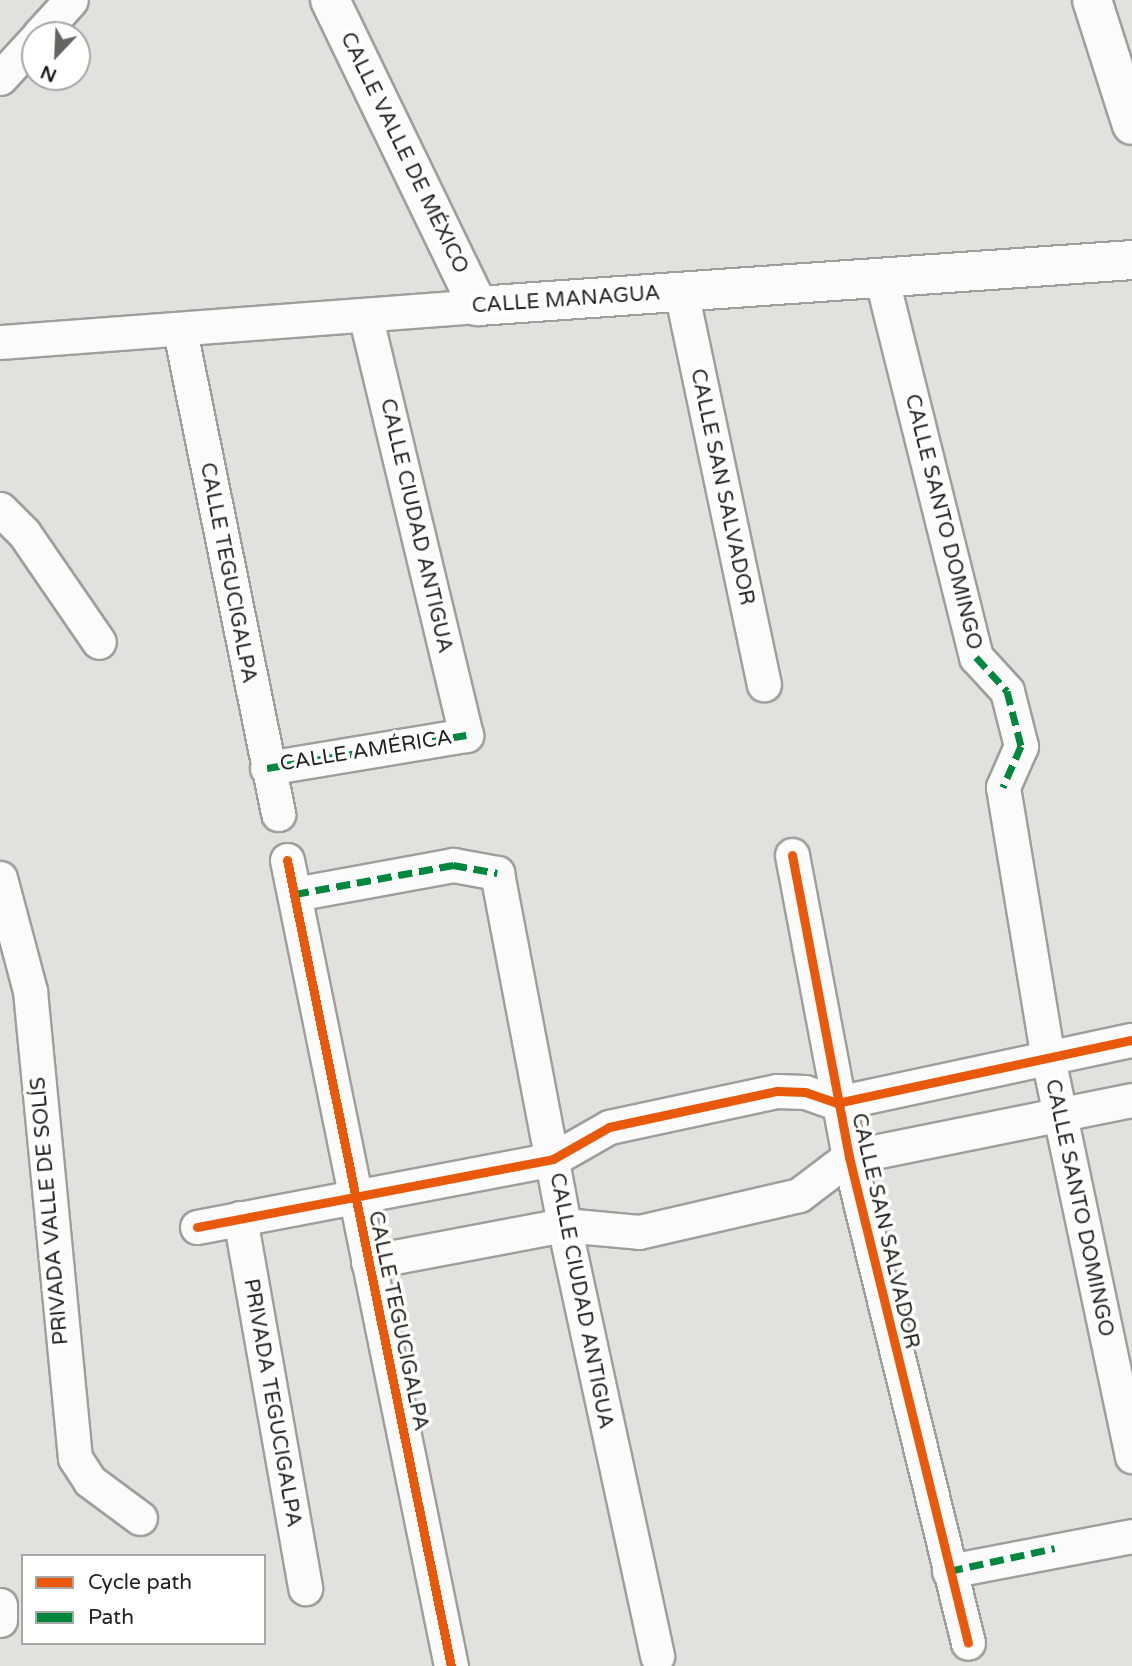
<!DOCTYPE html>
<meta charset="utf-8">
<style>
body{margin:0}
#map{position:relative;width:1132px;height:1666px;overflow:hidden;background:#e1e2de;font-family:"Varela Round",sans-serif}
div>[style]{position:absolute}
.roads{filter:drop-shadow(2px 0 #9e9e9b) drop-shadow(-2px 0 #9e9e9b) drop-shadow(0 2px #9e9e9b) drop-shadow(0 -2px #9e9e9b)}
.minor>*{height:33px;margin:-16.5px;padding:0 16.5px;transform-origin:16.5px;border-radius:16.5px;background:#fafbfa}
.major>*{height:38px;margin:-19px;padding:0 19px;transform-origin:19px;border-radius:19px;background:#fafbfa}
.quiet>*{height:7px;margin-top:-3.5px;transform-origin:0;background:repeating-linear-gradient(90deg,#00873e 0 14px,transparent 0 21px)}
.cycleway>*{height:9px;margin:-4.5px;padding:0 4.5px;transform-origin:4.5px;border-radius:4.5px;background:#e8590c}
span{translate:-50% -50%;white-space:nowrap;text-align:center;line-height:1.15;-webkit-text-stroke:7px #fffffe;paint-order:stroke}
.street-label{font-size:21px;color:#222220}
.legend{position:absolute;left:21px;top:1554px;width:245px;height:91px;box-sizing:border-box;background:#fffffe;border:2px solid #a7a7a5;margin:0;padding:9px 12px;list-style:none;font-size:21px;color:#222220}
.legend li{display:flex;align-items:center;gap:14px;height:35px}
.legend b{width:35px;border:2px solid #a7a7a5}
.north{position:absolute;left:21px;top:21px;width:70px;height:70px;box-sizing:border-box;background:#fffffe;border:2px solid #a7a7a5;border-radius:50%;rotate:203deg;font-size:19px;font-weight:700;line-height:28px;text-align:center;color:#222220}
.north::after{content:'';display:block;margin:auto;width:24px;height:32px;background:#656562;clip-path:polygon(50% 0,100% 100%,50% 72%,0 100%)}
</style>
<div id="map">
<div class="roads">
<div class="minor">
<div style="left:39px;top:35px;width:47px;rotate:-47.6deg"></div>
<div style="left:0;top:78px;width:52px;rotate:-47.4deg"></div>
<div style="left:881px;top:276px;width:393px;rotate:76deg"></div>
<div style="left:976px;top:657px;width:46px;rotate:47.6deg"></div>
<div style="left:1007px;top:691px;width:57px;rotate:75.7deg"></div>
<div style="left:1021px;top:746px;width:45px;rotate:113.7deg"></div>
<div style="left:1003px;top:787px;width:275px;rotate:80.6deg"></div>
<div style="left:1048px;top:1058px;width:407px;rotate:78.1deg"></div>
<div style="left:681px;top:291px;width:402px;rotate:78.1deg"></div>
<div style="left:180px;top:331px;width:493px;rotate:78.5deg"></div>
<div style="left:0;top:342px;width:479px;rotate:-4.3deg"></div>
<div style="left:0;top:509px;width:34px;rotate:45deg"></div>
<div style="left:24px;top:533px;width:132px;rotate:55.5deg"></div>
<div style="left:267px;top:768px;width:202px;rotate:-9.4deg"></div>
<div style="left:466px;top:735px;width:430px;rotate:-103.5deg"></div>
<div style="left:792px;top:855px;width:307px;rotate:79.3deg"></div>
<div style="left:849px;top:1157px;width:500px;rotate:76.24deg"></div>
<div style="left:287px;top:860px;width:823px;rotate:78.5deg"></div>
<div style="left:0;top:878px;width:117px;rotate:75.1deg"></div>
<div style="left:30px;top:991px;width:469px;rotate:84.5deg"></div>
<div style="left:75px;top:1458px;width:27px;rotate:57deg"></div>
<div style="left:90px;top:1481px;width:62px;rotate:36.5deg"></div>
<div style="left:295px;top:894px;width:161px;rotate:-10.4deg"></div>
<div style="left:453px;top:865px;width:45px;rotate:10.3deg"></div>
<div style="left:497px;top:873px;width:358px;rotate:79.2deg"></div>
<div style="left:564px;top:1225px;width:441px;rotate:77.8deg"></div>
<div style="left:240px;top:1218px;width:376px;rotate:80deg"></div>
<div style="left:197px;top:1227px;width:362px;rotate:-10.8deg"></div>
<div style="left:553px;top:1159px;width:64px;rotate:-29.7deg"></div>
<div style="left:609px;top:1127px;width:172px;rotate:-12.1deg"></div>
<div style="left:777px;top:1091px;width:28px;rotate:2deg"></div>
<div style="left:805px;top:1092px;width:34px;rotate:19deg"></div>
<div style="left:837px;top:1103px;width:302px;rotate:-12.1deg"></div>
<div style="left:368px;top:1262px;width:199px;rotate:-10.7deg"></div>
<div style="left:564px;top:1225px;width:75px;rotate:5.3deg"></div>
<div style="left:639px;top:1232px;width:164px;rotate:-13deg"></div>
<div style="left:799px;top:1195px;width:63px;rotate:-37.2deg"></div>
<div style="left:849px;top:1157px;width:289px;rotate:-11.4deg"></div>
<div style="left:949px;top:1571px;width:186px;rotate:-10.8deg"></div>
<div style="left:0;top:1605px;width:15px;rotate:90deg"></div>
</div>
<div class="major">
<div style="left:330px;top:0;width:340px;rotate:64.2deg"></div>
<div style="left:478px;top:306px;width:656px;rotate:-4.02deg"></div>
<div style="left:1092px;top:0;width:131px;rotate:72.3deg"></div>
</div>
</div>
<div class="quiet">
<div style="left:976px;top:657px;width:46px;rotate:47.6deg"></div>
<div style="left:1007px;top:691px;width:57px;rotate:75.7deg"></div>
<div style="left:1021px;top:746px;width:45px;rotate:113.7deg"></div>
<div style="left:267px;top:768px;width:202px;rotate:-9.4deg"></div>
<div style="left:295px;top:894px;width:161px;rotate:-10.4deg"></div>
<div style="left:453px;top:865px;width:45px;rotate:10.3deg"></div>
<div style="left:949px;top:1571px;width:108px;rotate:-12.2deg"></div>
</div>
<div class="cycleway">
<div style="left:792px;top:855px;width:307px;rotate:79.3deg"></div>
<div style="left:849px;top:1157px;width:500px;rotate:76.24deg"></div>
<div style="left:287px;top:860px;width:823px;rotate:78.5deg"></div>
<div style="left:197px;top:1227px;width:362px;rotate:-10.8deg"></div>
<div style="left:553px;top:1159px;width:64px;rotate:-29.7deg"></div>
<div style="left:609px;top:1127px;width:172px;rotate:-12.1deg"></div>
<div style="left:777px;top:1091px;width:28px;rotate:2deg"></div>
<div style="left:805px;top:1092px;width:34px;rotate:19deg"></div>
<div style="left:837px;top:1103px;width:302px;rotate:-12.1deg"></div>
</div>
<div class="street-label">
<span style="left:404px;top:153px;rotate:64deg">CALLE VALLE DE MÉXICO</span>
<span style="left:566px;top:300px;rotate:-4deg">CALLE MANAGUA</span>
<span style="left:722px;top:487px;rotate:78deg">CALLE SAN SALVADOR</span>
<span style="left:943px;top:522px;rotate:76deg">CALLE SANTO DOMINGO</span>
<span style="left:416px;top:526px;rotate:77deg">CALLE CIUDAD ANTIGUA</span>
<span style="left:228px;top:573px;rotate:79deg">CALLE TEGUCIGALPA</span>
<span style="left:366px;top:751px;rotate:-9deg">CALLE AMÉRICA</span>
<span style="left:1079px;top:1208px;rotate:78deg">CALLE SANTO DOMINGO</span>
<span style="left:50px;top:1211px;rotate:-95deg">PRIVADA VALLE DE SOLÍS</span>
<span style="left:885px;top:1231px;rotate:77deg">CALLE SAN SALVADOR</span>
<span style="left:581px;top:1301px;rotate:79deg">CALLE CIUDAD ANTIGUA</span>
<span style="left:398px;top:1321px;rotate:78deg">CALLE TEGUCIGALPA</span>
<span style="left:272px;top:1403px;rotate:80deg">PRIVADA TEGUCIGALPA</span>
</div>
<ul class="legend">
<li><b style="height:9px;background:#e8590c"></b>Cycle path</li>
<li><b style="height:9px;background:#00873e"></b>Path</li>
</ul>
<div class="north">N</div>
</div>
